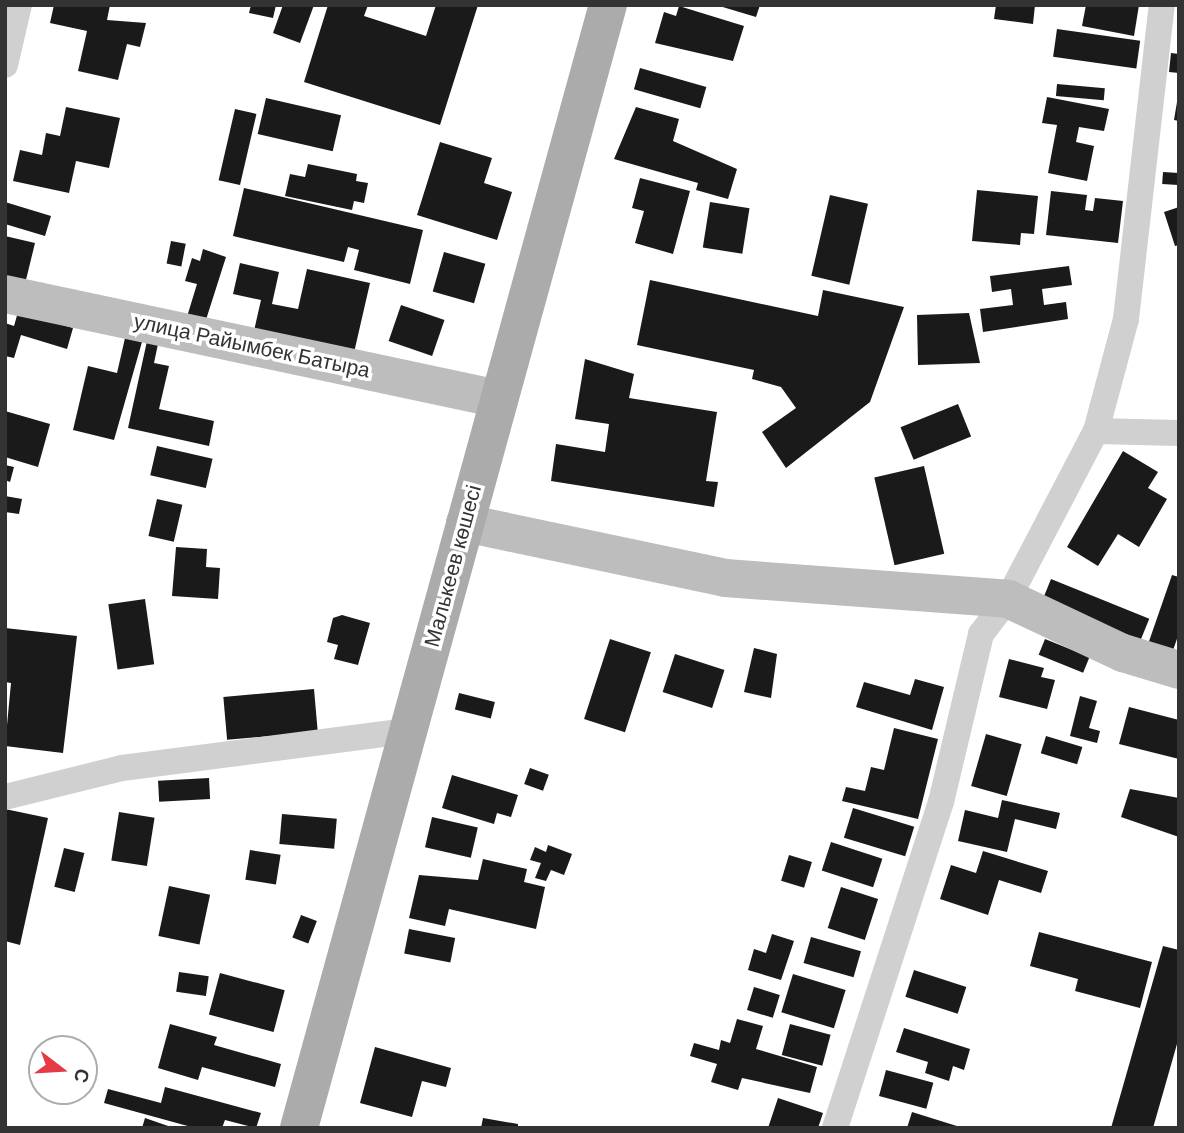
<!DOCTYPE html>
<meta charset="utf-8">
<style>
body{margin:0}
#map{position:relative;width:1184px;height:1133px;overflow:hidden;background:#fff;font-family:"DM Sans",sans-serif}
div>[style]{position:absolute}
.building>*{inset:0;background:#1a1a1a;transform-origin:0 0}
.street>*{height:26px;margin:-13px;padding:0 13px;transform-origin:13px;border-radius:13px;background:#d0d0d0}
.secondary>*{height:38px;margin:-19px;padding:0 19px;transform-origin:19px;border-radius:19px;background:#bdbdbd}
.primary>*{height:38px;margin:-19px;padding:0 19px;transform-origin:19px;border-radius:19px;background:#ababab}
span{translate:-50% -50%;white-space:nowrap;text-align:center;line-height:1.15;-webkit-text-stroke:7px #fff;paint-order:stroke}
.street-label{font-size:21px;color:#333}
.frame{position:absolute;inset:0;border:7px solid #333;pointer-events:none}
.north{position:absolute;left:28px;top:1035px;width:70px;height:70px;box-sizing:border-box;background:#fff;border:2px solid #adadad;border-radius:50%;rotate:107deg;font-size:19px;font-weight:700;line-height:28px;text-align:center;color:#333}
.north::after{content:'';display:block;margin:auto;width:24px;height:32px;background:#e63946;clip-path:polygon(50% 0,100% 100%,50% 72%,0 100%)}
</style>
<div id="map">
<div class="building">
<div style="clip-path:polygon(54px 5px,110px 5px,107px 20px,146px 23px,140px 47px,127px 44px,118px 80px,78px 71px,87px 31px,50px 23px)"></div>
<div style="clip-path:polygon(251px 5px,276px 5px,273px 18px,249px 13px)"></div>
<div style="clip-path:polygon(283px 5px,314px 5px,300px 43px,273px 33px)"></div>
<div style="clip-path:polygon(328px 5px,368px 5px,364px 16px,426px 36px,436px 5px,478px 5px,440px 125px,304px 82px)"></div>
<div style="clip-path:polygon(716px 5px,760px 5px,756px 17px)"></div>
<div style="clip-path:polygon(996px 5px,1035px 5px,1033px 24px,994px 19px)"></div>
<div style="clip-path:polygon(1086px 5px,1139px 5px,1134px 36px,1082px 26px)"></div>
<div style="clip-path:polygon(679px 6px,744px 26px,733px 61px,655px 43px,664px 12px,676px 16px)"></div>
<div style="left:1057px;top:29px;width:84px;height:28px;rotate:8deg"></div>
<div style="clip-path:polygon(1171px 53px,1179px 54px,1179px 73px,1169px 72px)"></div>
<div style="left:640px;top:68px;width:69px;height:22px;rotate:16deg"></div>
<div style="left:1057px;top:84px;width:48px;height:12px;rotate:5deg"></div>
<div style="clip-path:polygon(1179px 90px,1179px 121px,1174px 120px)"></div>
<div style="clip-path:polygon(1047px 97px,1109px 109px,1104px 131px,1079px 127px,1076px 142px,1094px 146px,1087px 181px,1048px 173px,1057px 125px,1042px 123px)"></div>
<div style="left:266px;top:98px;width:77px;height:37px;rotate:13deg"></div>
<div style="clip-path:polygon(66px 107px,120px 118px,109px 168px,76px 161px,69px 193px,13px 181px,20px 150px,42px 155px,46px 133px,60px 136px)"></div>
<div style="clip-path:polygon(636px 107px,679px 119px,673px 141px,737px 169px,728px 199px,696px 190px,698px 183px,614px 159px)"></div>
<div style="left:235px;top:109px;width:22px;height:73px;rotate:13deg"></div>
<div style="clip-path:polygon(440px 142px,492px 158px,484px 183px,512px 192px,497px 240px,417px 215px)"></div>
<div style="clip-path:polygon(308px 164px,357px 174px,356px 181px,368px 183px,364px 203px,354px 201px,352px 210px,285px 196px,290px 174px,305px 177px)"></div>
<div style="left:1163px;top:172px;width:16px;height:12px;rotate:4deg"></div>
<div style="clip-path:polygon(640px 178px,690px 191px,673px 254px,635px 243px,644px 211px,632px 208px)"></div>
<div style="clip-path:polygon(244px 188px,423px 230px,410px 284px,354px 270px,359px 250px,348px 247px,344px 262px,233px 236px)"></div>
<div style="clip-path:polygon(977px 190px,1038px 196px,1034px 234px,1021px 233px,1020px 245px,972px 241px)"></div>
<div style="clip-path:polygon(1051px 191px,1087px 195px,1085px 210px,1093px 211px,1095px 198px,1123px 201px,1118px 243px,1046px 235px)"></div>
<div style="left:830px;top:195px;width:39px;height:83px;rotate:13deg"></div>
<div style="clip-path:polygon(5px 202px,51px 216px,45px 236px,5px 224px)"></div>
<div style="left:710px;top:202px;width:40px;height:46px;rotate:9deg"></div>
<div style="clip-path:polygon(1179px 207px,1179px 245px,1175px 246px,1164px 212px)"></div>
<div style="clip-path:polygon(5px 236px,35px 243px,25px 284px,5px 279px)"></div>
<div style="left:171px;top:241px;width:15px;height:23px;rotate:11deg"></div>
<div style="clip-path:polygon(203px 249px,226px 257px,204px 326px,186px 320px,197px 284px,185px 281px,192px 258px,200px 261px)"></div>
<div style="left:444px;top:252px;width:43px;height:41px;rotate:16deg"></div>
<div style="clip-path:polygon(240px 263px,279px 272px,272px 304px,298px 309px,307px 269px,370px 283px,353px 357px,253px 335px,261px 300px,233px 294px)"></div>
<div style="clip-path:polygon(1069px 266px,1072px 285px,1042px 289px,1044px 305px,1066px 302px,1068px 319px,983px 332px,980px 309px,1013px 305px,1011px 289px,992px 292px,990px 276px)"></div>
<div style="clip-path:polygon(650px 280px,818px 316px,823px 290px,904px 307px,870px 402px,786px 468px,762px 432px,796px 408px,781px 387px,752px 379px,754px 370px,637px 345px)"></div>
<div style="left:401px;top:305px;width:46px;height:38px;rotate:19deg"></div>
<div style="clip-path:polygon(18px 312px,73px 328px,67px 349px,21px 335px,14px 358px,5px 356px,5px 323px,14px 326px)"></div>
<div style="clip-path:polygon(969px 313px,980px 363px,918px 365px,917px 315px)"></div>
<div style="clip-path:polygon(125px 338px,142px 342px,114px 440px,73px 430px,88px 366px,117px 373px)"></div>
<div style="clip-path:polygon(147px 341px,158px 344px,154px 363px,169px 366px,159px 409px,214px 421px,209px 446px,128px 428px)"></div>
<div style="clip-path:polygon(585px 359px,634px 374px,629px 398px,717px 412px,706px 481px,718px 482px,714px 507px,551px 481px,556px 444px,605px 452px,609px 424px,575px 419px)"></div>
<div style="left:958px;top:404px;width:35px;height:62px;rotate:68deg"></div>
<div style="clip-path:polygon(5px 411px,50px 424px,38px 467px,5px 457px)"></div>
<div style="left:157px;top:446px;width:57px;height:30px;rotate:13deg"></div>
<div style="clip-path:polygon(1123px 451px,1158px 472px,1148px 488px,1167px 499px,1139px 547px,1118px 534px,1098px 566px,1067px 547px)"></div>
<div style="clip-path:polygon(5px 465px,14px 467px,10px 482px,5px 480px)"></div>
<div style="left:924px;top:466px;width:90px;height:51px;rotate:77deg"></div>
<div style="clip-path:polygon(5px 496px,22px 499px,19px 514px,5px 512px)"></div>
<div style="left:157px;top:499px;width:26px;height:38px;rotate:13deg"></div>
<div style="clip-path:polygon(176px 547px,207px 549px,206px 567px,220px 568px,218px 599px,172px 596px)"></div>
<div style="clip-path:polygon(1172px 575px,1179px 577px,1179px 633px,1170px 659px,1146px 650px)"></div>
<div style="left:1051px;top:579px;width:106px;height:26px;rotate:22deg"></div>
<div style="left:145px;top:599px;width:66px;height:37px;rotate:82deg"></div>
<div style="clip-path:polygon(342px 615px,370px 623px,358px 665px,334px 659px,338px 645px,327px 642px,333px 618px)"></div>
<div style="clip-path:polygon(5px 628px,77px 636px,63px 753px,5px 746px,11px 683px,5px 682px)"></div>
<div style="left:610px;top:639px;width:43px;height:84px;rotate:18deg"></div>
<div style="left:1045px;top:639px;width:48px;height:17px;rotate:22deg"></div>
<div style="clip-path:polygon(754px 648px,777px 654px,771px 698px,744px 692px)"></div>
<div style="left:675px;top:654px;width:52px;height:40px;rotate:18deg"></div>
<div style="clip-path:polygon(1009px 659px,1044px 668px,1041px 677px,1055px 680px,1047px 709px,999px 697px)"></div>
<div style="clip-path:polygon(915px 679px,944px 687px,932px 730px,856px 707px,864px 682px,910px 695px)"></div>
<div style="left:314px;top:689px;width:43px;height:91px;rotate:85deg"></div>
<div style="left:459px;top:693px;width:37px;height:17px;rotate:14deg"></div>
<div style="clip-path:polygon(1080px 696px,1097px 701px,1089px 728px,1100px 731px,1097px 743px,1070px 736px)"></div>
<div style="clip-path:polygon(1129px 707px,1179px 720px,1179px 759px,1119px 744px)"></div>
<div style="clip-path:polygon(894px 728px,938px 739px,918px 819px,842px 801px,846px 787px,865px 791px,871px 767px,884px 770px)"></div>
<div style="left:986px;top:734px;width:37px;height:54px;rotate:16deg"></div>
<div style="left:1046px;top:736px;width:38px;height:18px;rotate:17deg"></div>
<div style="left:530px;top:768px;width:20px;height:17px;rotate:20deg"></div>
<div style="clip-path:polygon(452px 775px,518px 795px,511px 817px,497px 813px,494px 824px,442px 808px)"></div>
<div style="left:209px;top:778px;width:21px;height:51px;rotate:87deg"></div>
<div style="clip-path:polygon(1130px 789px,1179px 798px,1179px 837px,1121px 817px)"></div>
<div style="clip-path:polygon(1002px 800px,1060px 813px,1056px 829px,1015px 819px,1007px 852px,958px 841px,965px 810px,998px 818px)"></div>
<div style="left:853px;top:808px;width:64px;height:31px;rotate:17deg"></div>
<div style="clip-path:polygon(5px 809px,48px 818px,20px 945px,5px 941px)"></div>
<div style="left:119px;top:812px;width:36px;height:49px;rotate:9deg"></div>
<div style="left:282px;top:814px;width:55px;height:30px;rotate:5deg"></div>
<div style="left:432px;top:817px;width:47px;height:31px;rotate:13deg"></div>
<div style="left:831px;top:842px;width:54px;height:30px;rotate:18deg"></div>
<div style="clip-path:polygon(548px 845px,572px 854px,564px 875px,551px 870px,546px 881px,535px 878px,541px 863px,530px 860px,535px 847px,546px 852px)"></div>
<div style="left:64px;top:848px;width:21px;height:40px;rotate:14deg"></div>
<div style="left:250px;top:850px;width:31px;height:30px;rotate:9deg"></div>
<div style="clip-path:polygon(983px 851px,1048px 871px,1041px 893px,999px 880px,988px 915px,940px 899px,951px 865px,976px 873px)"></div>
<div style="left:789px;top:855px;width:24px;height:27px;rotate:17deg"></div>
<div style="clip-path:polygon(483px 859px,527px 869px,524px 882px,545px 887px,536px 929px,449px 909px,445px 926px,409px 918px,419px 875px,478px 880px)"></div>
<div style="left:169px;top:886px;width:42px;height:51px;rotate:12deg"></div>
<div style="left:841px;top:887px;width:39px;height:43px;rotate:18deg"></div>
<div style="left:301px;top:915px;width:17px;height:24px;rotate:21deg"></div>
<div style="left:409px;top:929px;width:47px;height:25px;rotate:11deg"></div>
<div style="clip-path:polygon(1039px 932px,1152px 962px,1140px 1008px,1075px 991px,1078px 979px,1030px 966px)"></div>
<div style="clip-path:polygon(772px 934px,794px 941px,781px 980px,748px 970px,754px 949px,766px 953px)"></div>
<div style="left:811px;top:937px;width:52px;height:27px;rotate:16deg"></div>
<div style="clip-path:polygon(1163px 946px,1179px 950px,1179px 1037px,1153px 1128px,1111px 1128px)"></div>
<div style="left:914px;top:970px;width:55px;height:28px;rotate:18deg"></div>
<div style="left:179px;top:972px;width:30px;height:20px;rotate:8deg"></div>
<div style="left:220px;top:973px;width:67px;height:43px;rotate:15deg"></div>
<div style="left:793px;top:974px;width:55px;height:40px;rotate:17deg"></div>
<div style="left:754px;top:987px;width:27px;height:24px;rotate:17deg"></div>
<div style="clip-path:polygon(737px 1019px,763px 1026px,756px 1049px,817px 1067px,810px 1093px,742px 1078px,738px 1090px,711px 1082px,717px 1064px,690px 1056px,694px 1043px,719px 1050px,721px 1040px,730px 1043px)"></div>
<div style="clip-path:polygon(170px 1024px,217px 1037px,214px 1045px,281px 1064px,275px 1087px,202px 1067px,198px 1080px,158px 1068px)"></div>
<div style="left:790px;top:1024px;width:42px;height:32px;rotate:15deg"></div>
<div style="clip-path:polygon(904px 1028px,970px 1049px,964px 1070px,953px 1066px,949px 1081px,925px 1073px,928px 1062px,896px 1052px)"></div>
<div style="clip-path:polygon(375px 1047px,451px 1068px,446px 1087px,422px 1081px,412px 1117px,360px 1103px)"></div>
<div style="left:886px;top:1070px;width:49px;height:27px;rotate:15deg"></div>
<div style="clip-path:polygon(165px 1087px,261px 1113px,256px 1128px,225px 1120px,222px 1128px,195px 1128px,104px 1103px,108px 1089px,161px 1103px)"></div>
<div style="clip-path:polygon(778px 1098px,823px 1113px,818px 1128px,768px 1128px)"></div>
<div style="clip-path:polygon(912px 1112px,960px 1127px,960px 1128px,907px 1128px)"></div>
<div style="clip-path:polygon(145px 1118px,171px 1127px,171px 1128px,142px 1128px)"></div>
<div style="clip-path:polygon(483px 1118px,518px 1124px,518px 1128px,481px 1128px)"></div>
</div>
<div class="street">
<div style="left:5px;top:65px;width:62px;rotate:-76.9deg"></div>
<div style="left:1096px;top:431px;width:83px;rotate:1.4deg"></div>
<div style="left:5px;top:797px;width:121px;rotate:-13.9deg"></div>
<div style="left:122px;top:768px;width:288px;rotate:-7.4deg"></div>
<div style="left:835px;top:1128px;width:343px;rotate:-72deg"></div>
<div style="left:941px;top:802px;width:173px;rotate:-76.6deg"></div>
<div style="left:981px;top:634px;width:44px;rotate:-52.4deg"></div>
<div style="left:1008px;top:599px;width:190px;rotate:-62.4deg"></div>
<div style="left:1096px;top:431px;width:116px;rotate:-75deg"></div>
<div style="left:1126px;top:319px;width:316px;rotate:-83.5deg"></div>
</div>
<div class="secondary">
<div style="left:5px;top:294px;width:505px;rotate:12deg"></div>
<div style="left:465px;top:523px;width:266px;rotate:11.9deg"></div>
<div style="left:725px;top:578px;width:284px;rotate:4.2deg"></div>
<div style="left:1008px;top:599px;width:127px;rotate:25.2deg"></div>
<div style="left:1123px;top:653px;width:59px;rotate:16.9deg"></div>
</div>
<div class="primary">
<div style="left:299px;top:1128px;width:1165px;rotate:-74.62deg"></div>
</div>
<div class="street-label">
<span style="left:252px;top:346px;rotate:12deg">улица Райымбек Батыра</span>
<span style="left:453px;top:566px;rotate:-75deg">Малькеев көшесі</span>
</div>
<div class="frame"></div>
<div class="north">С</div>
</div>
